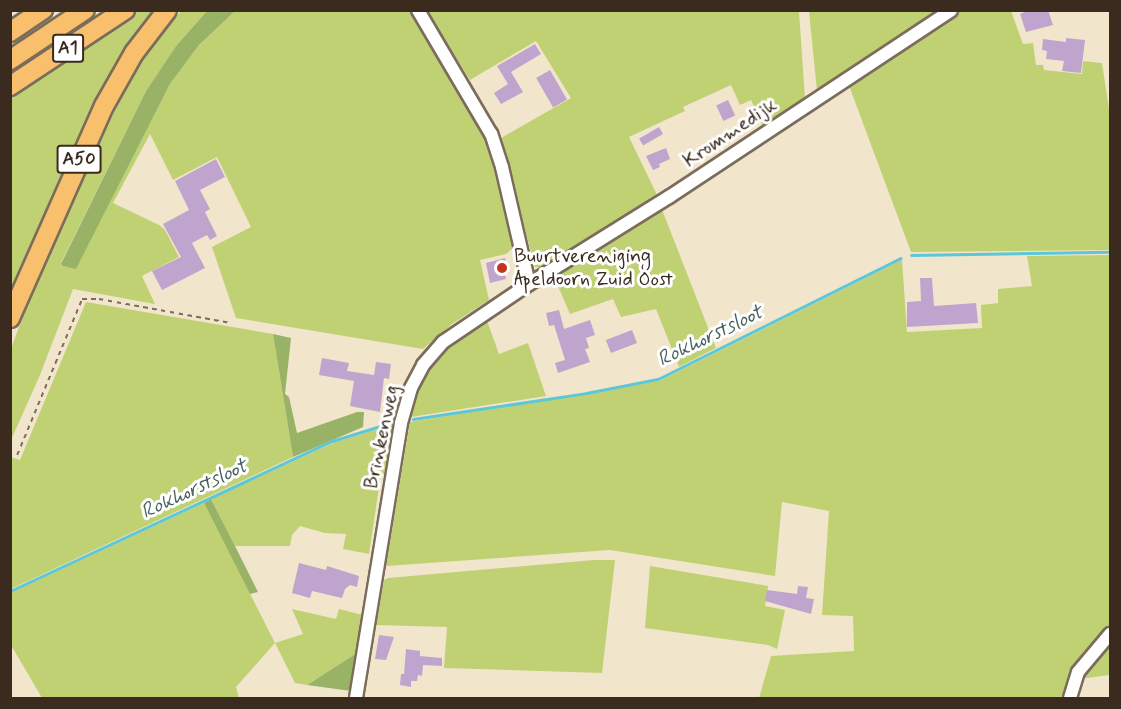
<!DOCTYPE html>
<style>
body{margin:0}
#map{position:relative;width:1121px;height:709px;overflow:hidden;background:#f1e6cc;font-family:Mynerve,sans-serif}
div>[style]{position:absolute}
.green>*{inset:0;background:#c0d174}
.forest>*{inset:0;background:#98b366}
.stream>*{height:3px;margin:-1.5px;padding:0 1.5px;transform-origin:1.5px;border-radius:1.5px;background:#5dc7d8}
.building>*{inset:0;background:#bfa5ce;transform-origin:0 0}
.path>*{height:1.5px;margin-top:-0.75px;transform-origin:0;background:repeating-linear-gradient(90deg,#7b6c5b 0 4.5px,transparent 0 9px)}
.roads{filter:drop-shadow(2px 0 #7b6c5b) drop-shadow(-2px 0 #7b6c5b) drop-shadow(0 2px #7b6c5b) drop-shadow(0 -2px #7b6c5b)}
.minor>*{height:12px;margin:-6px;padding:0 6px;transform-origin:6px;border-radius:6px;background:#fff}
.highway>*{height:18px;margin:-9px;padding:0 9px;transform-origin:9px;border-radius:9px;background:#f8bf6c}
.dots>*{width:16px;height:16px;translate:-50% -50%;box-sizing:border-box;border:3px solid #fff;border-radius:50%}
span{translate:-50% -50%;white-space:nowrap;text-align:center;line-height:1.15;-webkit-text-stroke:6px #fff;paint-order:stroke}
.shield-label span{padding:2px 4px;background:#fff;border:2px solid;border-radius:4px;-webkit-text-stroke-width:0}
.shield-label{font-size:18px;color:#3b2a1e;font-weight:700}
.street-label{font-size:20px;color:#3b2a1e}
.poi-label{font-size:20px;color:#3b2a1e}
.left{translate:0 -50%;text-align:left}
.water-label{font-size:21px;color:#47615f;font-style:italic}
.frame{position:absolute;inset:0;border:12px solid #3b2a1e;pointer-events:none}
</style>
<div id="map">
<div class="green">
<div style="clip-path:polygon(137px 11px,161px 11px,11px 306px,11px 95px)"></div>
<div style="clip-path:polygon(181px 11px,207px 11px,176px 46px,146px 91px,61px 263px,63px 266px,76px 268px,170px 84px,199px 45px,235px 11px,413px 11px,484px 130px,514px 240px,512px 249px,506px 254px,480px 260px,489px 300px,452px 324px,423px 349px,236px 318px,212px 247px,251px 227px,217px 157px,173px 180px,150px 134px,113px 203px,159px 225px,165px 230px,179px 257px,142px 276px,155px 304px,73px 289px,40px 375px,11px 440px,11px 349px,20px 324px,103px 134px,130px 81px,144px 58px)"></div>
<div style="clip-path:polygon(427px 11px,799px 11px,805px 99px,763px 127px,751px 100px,740px 105px,731px 85px,683px 107px,685px 111px,629px 137px,657px 195px,544px 267px,535px 267px,501px 138px,571px 98px,536px 41px,470px 80px)"></div>
<div style="clip-path:polygon(809px 11px,809px 10px,938px 11px,817px 91px)"></div>
<div style="clip-path:polygon(958px 11px,1011px 11px,1023px 44px,1033px 43px,1036px 65px,1043px 65px,1044px 70px,1082px 74px,1083px 61px,1102px 63px,1110px 116px,1110px 250px,911px 252px,848px 83px)"></div>
<div style="clip-path:polygon(661px 207px,716px 348px,679px 367px,656px 309px,621px 317px,613px 299px,570px 314px,557px 284px,545px 281px)"></div>
<div style="clip-path:polygon(1110px 255px,1110px 624px,1070px 670px,1064px 698px,759px 698px,771px 656px,854px 651px,853px 616px,822px 615px,829px 511px,782px 502px,775px 576px,610px 550px,386px 566px,410px 422px,659px 381px,902px 260px,907px 332px,982px 328px,981px 305px,998px 303px,998px 289px,1032px 286px,1027px 256px)"></div>
<div style="clip-path:polygon(86px 302px,273px 334px,293px 457px,11px 589px,10px 457px,20px 460px)"></div>
<div style="clip-path:polygon(486px 318px,499px 354px,528px 343px,546px 396px,411px 417px,420px 383px,432px 364px,453px 342px)"></div>
<div style="clip-path:polygon(394px 424px,385px 474px,381px 474px,369px 554px,343px 549px,346px 534px,325px 533px,300px 526px,292px 535px,290px 546px,235px 546px,211px 499px,333px 443px)"></div>
<div style="clip-path:polygon(204px 503px,275px 643px,303px 634px,292px 609px,336px 619px,339px 609px,363px 615px,357px 653px,307px 685px,295px 683px,275px 643px,236px 687px,239px 698px,42px 698px,11px 645px,10px 593px)"></div>
<div style="clip-path:polygon(594px 560px,615px 560px,602px 673px,444px 668px,447px 627px,376px 625px,384px 580px,388px 578px)"></div>
<div style="clip-path:polygon(650px 566px,768px 586px,765px 606px,785px 610px,777px 649px,768px 645px,645px 628px)"></div>
<div style="clip-path:polygon(1110px 640px,1110px 675px,1079px 679px)"></div>
</div>
<div class="forest">
<div style="clip-path:polygon(207px 11px,235px 11px,199px 45px,170px 84px,76px 269px,63px 266px,61px 264px,146px 91px,176px 46px)"></div>
<div style="clip-path:polygon(273px 334px,291px 338px,285px 394px,289px 397px,297px 433px,357px 412px,364px 412px,363px 427px,293px 457px)"></div>
<div style="clip-path:polygon(211px 499px,235px 546px,258px 592px,250px 594px,204px 503px)"></div>
<div style="clip-path:polygon(357px 653px,351px 691px,307px 685px)"></div>
</div>
<div class="stream">
<div style="left:911px;top:255px;width:199px;rotate:-0.9deg"></div>
<div style="left:413px;top:419px;width:175px;rotate:-8.5deg"></div>
<div style="left:586px;top:393px;width:73px;rotate:-11deg"></div>
<div style="left:658px;top:379px;width:271px;rotate:-26.5deg"></div>
<div style="left:10px;top:591px;width:355px;rotate:-25deg"></div>
<div style="left:332px;top:441px;width:64px;rotate:-17.3deg"></div>
</div>
<div class="building">
<div style="clip-path:polygon(1029px 10px,1048px 10px,1053px 25px,1026px 32px,1020px 14px)"></div>
<div style="clip-path:polygon(1066px 38px,1085px 40px,1081px 73px,1062px 71px,1064px 61px,1046px 59px,1047px 51px,1042px 50px,1043px 39px,1066px 42px)"></div>
<div style="clip-path:polygon(535px 44px,541px 54px,511px 72px,523px 92px,501px 104px,494px 93px,508px 84px,497px 66px)"></div>
<div style="left:550px;top:70px;width:34px;height:16px;rotate:60deg"></div>
<div style="left:728px;top:100px;width:17px;height:13px;rotate:65deg"></div>
<div style="left:659px;top:127px;width:8px;height:23px;rotate:60deg"></div>
<div style="clip-path:polygon(666px 148px,670px 159px,659px 164px,660px 167px,653px 170px,646px 156px)"></div>
<div style="clip-path:polygon(216px 159px,225px 177px,200px 190px,210px 209px,205px 212px,217px 236px,210px 240px,207px 235px,192px 243px,205px 268px,162px 290px,152px 271px,181px 257px,163px 224px,189px 210px,175px 181px)"></div>
<div style="clip-path:polygon(505px 258px,509px 273px,505px 274px,506px 279px,490px 283px,486px 263px)"></div>
<div style="clip-path:polygon(920px 278px,932px 278px,934px 306px,976px 303px,978px 323px,907px 327px,907px 302px,921px 301px)"></div>
<div style="clip-path:polygon(559px 310px,564px 329px,590px 320px,595px 335px,586px 338px,589px 348px,585px 349px,590px 362px,558px 373px,555px 363px,565px 360px,554px 325px,549px 326px,546px 313px)"></div>
<div style="left:632px;top:330px;width:14px;height:28px;rotate:69deg"></div>
<div style="clip-path:polygon(322px 358px,349px 363px,347px 371px,374px 375px,376px 362px,391px 364px,389px 379px,384px 378px,380px 412px,350px 406px,354px 381px,319px 375px)"></div>
<div style="clip-path:polygon(299px 563px,326px 570px,327px 566px,359px 576px,357px 587px,350px 585px,345px 589px,342px 598px,312px 591px,310px 598px,292px 593px)"></div>
<div style="clip-path:polygon(798px 586px,808px 587px,806px 598px,814px 599px,811px 614px,765px 601px,767px 590px,797px 594px)"></div>
<div style="clip-path:polygon(379px 635px,394px 637px,386px 660px,375px 659px)"></div>
<div style="clip-path:polygon(406px 649px,420px 651px,420px 656px,442px 658px,442px 666px,423px 665px,422px 676px,418px 675px,417px 681px,411px 681px,411px 687px,400px 685px,401px 674px,404px 674px)"></div>
</div>
<div class="path">
<div style="left:17px;top:455px;width:169px;rotate:-67.4deg"></div>
<div style="left:82px;top:299px;width:17px"></div>
<div style="left:99px;top:299px;width:134px;rotate:10.3deg"></div>
</div>
<div class="roads">
<div class="minor">
<div style="left:529px;top:284px;width:165px;rotate:-31.9deg"></div>
<div style="left:669px;top:197px;width:338px;rotate:-33.5deg"></div>
<div style="left:356px;top:698px;width:279px;rotate:-80.7deg"></div>
<div style="left:401px;top:423px;width:36px;rotate:-74deg"></div>
<div style="left:411px;top:388px;width:26px;rotate:-62deg"></div>
<div style="left:423px;top:365px;width:30px;rotate:-49deg"></div>
<div style="left:443px;top:342px;width:104px;rotate:-34deg"></div>
<div style="left:529px;top:284px;width:120px;rotate:-103deg"></div>
<div style="left:502px;top:167px;width:35px;rotate:-108deg"></div>
<div style="left:491px;top:134px;width:144px;rotate:-120.5deg"></div>
<div style="left:1070px;top:698px;width:27px;rotate:-73deg"></div>
<div style="left:1078px;top:672px;width:50px;rotate:-49.9deg"></div>
</div>
<div class="highway">
<div style="left:10px;top:32px;width:40px;rotate:-34deg"></div>
<div style="left:10px;top:60px;width:90px;rotate:-33.7deg"></div>
<div style="left:10px;top:86px;width:138px;rotate:-33.5deg"></div>
<div style="left:10px;top:318px;width:232px;rotate:-66.1deg"></div>
<div style="left:104px;top:106px;width:61px;rotate:-60.5deg"></div>
<div style="left:134px;top:53px;width:54px;rotate:-52.5deg"></div>
</div>
</div>
<div class="dots">
<div style="left:502px;top:268px;background:#c8321e"></div>
</div>
<div class="shield-label">
<span style="left:68px;top:48px">A1</span>
<span style="left:79px;top:159px">A50</span>
</div>
<div class="street-label">
<span style="left:730px;top:133px;rotate:-34deg">Krommedijk</span>
<span style="left:382px;top:437px;rotate:-78deg">Brinkenweg</span>
</div>
<div class="poi-label">
<span class="left" style="left:514px;top:268px">Buurtvereniging<br>Apeldoorn Zuid Oost</span>
</div>
<div class="water-label">
<span style="left:710px;top:336px;rotate:-26deg">Rokhorstsloot</span>
<span style="left:194px;top:489px;rotate:-25deg">Rokhorstsloot</span>
</div>
<div class="frame"></div>
</div>
